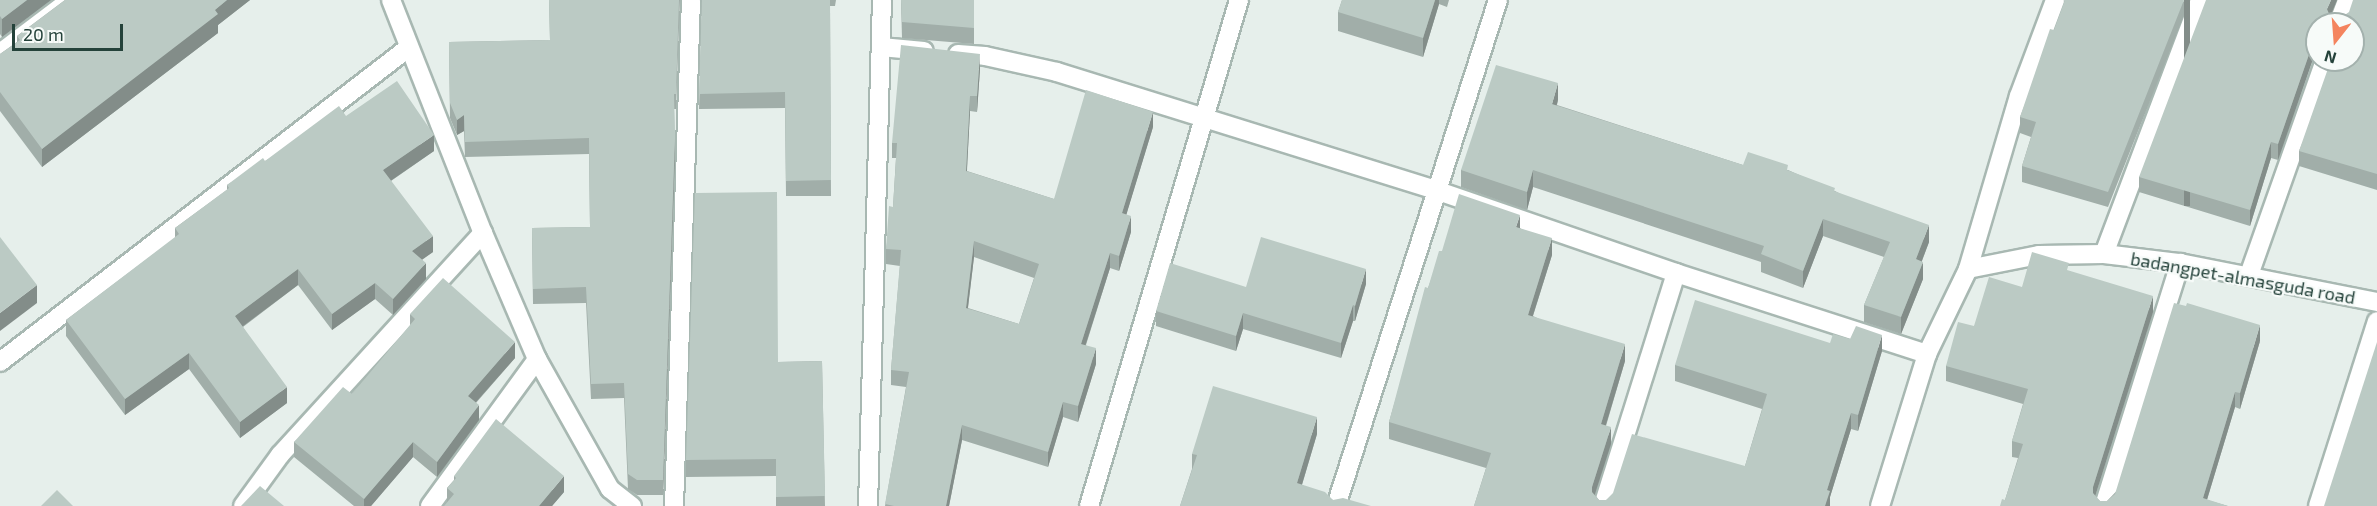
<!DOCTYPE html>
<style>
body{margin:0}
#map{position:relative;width:2377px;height:506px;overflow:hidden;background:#e6efeb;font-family:"Exo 2",sans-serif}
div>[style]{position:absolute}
.roads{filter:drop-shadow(2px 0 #a8b8b2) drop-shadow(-2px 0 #a8b8b2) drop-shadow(0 2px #a8b8b2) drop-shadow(0 -2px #a8b8b2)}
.minor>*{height:18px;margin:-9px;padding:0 9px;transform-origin:9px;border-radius:9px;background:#fff}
.tertiary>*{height:18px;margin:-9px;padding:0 9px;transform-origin:9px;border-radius:9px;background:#fff}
.wall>*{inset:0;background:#a1aea9}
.shaded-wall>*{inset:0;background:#838d89;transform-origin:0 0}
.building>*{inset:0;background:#bbcac4}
span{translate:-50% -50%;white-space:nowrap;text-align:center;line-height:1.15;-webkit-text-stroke:4.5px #f7fbf9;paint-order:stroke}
.street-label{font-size:18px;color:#24423a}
.north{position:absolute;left:2305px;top:12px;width:60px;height:60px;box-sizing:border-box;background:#f7fbf9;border:2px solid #a3b1ad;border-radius:50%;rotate:197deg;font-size:16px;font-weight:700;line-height:24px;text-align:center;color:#24423a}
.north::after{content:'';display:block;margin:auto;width:21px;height:27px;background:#f4845f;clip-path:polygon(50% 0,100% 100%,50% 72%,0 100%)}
.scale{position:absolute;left:12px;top:24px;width:111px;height:27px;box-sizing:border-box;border:3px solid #24423a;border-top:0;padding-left:8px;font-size:18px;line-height:21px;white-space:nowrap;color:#24423a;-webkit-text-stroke:4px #f7fbf9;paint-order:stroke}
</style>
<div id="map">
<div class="roads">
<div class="minor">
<div style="left:391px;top:0;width:251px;rotate:68.5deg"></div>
<div style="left:483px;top:233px;width:137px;rotate:66.8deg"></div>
<div style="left:537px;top:359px;width:149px;rotate:60.7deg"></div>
<div style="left:610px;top:489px;width:28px;rotate:38deg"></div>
<div style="left:2338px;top:24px;width:26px;rotate:-69deg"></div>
<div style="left:881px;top:47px;width:43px;rotate:5.3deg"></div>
<div style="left:0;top:53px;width:88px;rotate:-37.1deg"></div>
<div style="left:958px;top:54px;width:27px;rotate:4deg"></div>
<div style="left:985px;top:56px;width:74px;rotate:12.5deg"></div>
<div style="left:1057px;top:72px;width:399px;rotate:17.3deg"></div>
<div style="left:1438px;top:191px;width:252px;rotate:19deg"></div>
<div style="left:1676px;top:273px;width:264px;rotate:17.9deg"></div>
<div style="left:2104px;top:254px;width:272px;rotate:-69.3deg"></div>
<div style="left:1968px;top:269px;width:180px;rotate:-73.6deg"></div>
<div style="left:2019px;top:96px;width:103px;rotate:-69.4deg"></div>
<div style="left:2249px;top:275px;width:228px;rotate:-70.5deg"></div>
<div style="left:0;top:362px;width:515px;rotate:-37.58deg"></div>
<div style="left:243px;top:506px;width:63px;rotate:-54deg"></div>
<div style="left:280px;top:455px;width:301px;rotate:-47.6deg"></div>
<div style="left:430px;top:506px;width:182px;rotate:-53.9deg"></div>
<div style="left:674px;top:506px;width:506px;rotate:-88.08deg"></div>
<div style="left:868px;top:506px;width:506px;rotate:-88.42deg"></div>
<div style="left:1089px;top:506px;width:528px;rotate:-73.49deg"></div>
<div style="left:1336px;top:506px;width:531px;rotate:-72.25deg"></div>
<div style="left:1603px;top:506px;width:244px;rotate:-72.6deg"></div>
<div style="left:2104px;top:506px;width:255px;rotate:-72.6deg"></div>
<div style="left:2318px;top:506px;width:194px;rotate:-72.3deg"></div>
</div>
<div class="tertiary">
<div style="left:1880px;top:506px;width:159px;rotate:-72.8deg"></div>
<div style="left:1927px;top:354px;width:94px;rotate:-64.2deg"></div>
<div style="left:1968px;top:269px;width:72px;rotate:-11.2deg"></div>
<div style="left:2039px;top:255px;width:65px;rotate:-0.9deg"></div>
<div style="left:2104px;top:254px;width:77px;rotate:6.8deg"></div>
<div style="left:2180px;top:263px;width:201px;rotate:11.2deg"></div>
</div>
</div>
<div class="wall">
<div style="clip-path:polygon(0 0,51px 0,2px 37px,0 34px)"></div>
<div style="clip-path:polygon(65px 0,250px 0,218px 25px,218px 33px,42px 167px,0 111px,0 54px,17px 42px,17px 36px)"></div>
<div style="clip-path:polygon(549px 0,680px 0,676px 109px,674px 109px,675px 153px,663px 495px,637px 495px,628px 489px,624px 398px,591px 399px,586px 303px,533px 304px,532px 228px,590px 227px,589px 154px,465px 157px,464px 131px,457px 135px,450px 118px,449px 42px,550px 40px)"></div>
<div style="clip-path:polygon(702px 0,836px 0,835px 6px,830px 6px,831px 196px,786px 196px,785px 108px,699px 109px)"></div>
<div style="clip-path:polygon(901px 0,974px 0,974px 44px,902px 38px)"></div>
<div style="clip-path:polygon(1342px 0,1449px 0,1447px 7px,1439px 4px,1423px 57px,1338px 31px,1338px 12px)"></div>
<div style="clip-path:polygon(2190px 0,2108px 207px,2022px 182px,2022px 166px,2031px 137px,2020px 133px,2020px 117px,2054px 30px)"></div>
<div style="clip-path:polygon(2337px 0,2331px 16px,2339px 19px,2377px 0,2377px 190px,2299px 166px,2299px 151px,2353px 24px,2317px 24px,2317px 54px,2314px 56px,2278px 160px,2271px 158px,2250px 226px,2139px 192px,2139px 177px)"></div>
<div style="clip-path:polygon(evenodd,980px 69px,977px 112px,970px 111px,967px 171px,1054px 199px,1153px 127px,1126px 215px,1131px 232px,1119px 271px,1110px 268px,1086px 345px,1096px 364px,1078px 422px,1063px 417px,1048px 467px,962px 440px,949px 506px,885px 506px,906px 387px,891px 385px,891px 370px,900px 266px,886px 264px,886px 249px,893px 207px,896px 158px,892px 158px,892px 143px,980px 69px,974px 257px,1034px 278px,1019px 324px,968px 308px,974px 257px)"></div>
<div style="clip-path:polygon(1558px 100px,1557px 105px,1743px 165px,1788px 170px,1835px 191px,1929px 242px,1922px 261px,1923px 279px,1901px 334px,1864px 322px,1864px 305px,1884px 257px,1823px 236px,1803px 288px,1761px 272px,1761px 262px,1533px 187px,1527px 210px,1461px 187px,1461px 170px)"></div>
<div style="clip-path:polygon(346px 116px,434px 151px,391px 181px,433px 252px,422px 259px,426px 279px,393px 315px,375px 299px,332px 330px,298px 285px,243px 327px,287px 403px,240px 438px,189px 369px,125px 415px,66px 336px,66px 320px,175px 238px,175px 228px,227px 190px,227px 185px,265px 161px)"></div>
<div style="clip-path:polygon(1520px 228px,1552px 255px,1533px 316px,1625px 361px,1606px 426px,1611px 444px,1595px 495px,1599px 500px,1606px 500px,1745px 466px,1762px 409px,1675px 381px,1675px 365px,1830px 343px,1882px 351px,1858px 431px,1851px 429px,1830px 497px,1830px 506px,1474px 506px,1486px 468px,1389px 439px,1389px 422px,1428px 288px,1442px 251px)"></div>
<div style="clip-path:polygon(2069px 271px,2153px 312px,2095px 496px,2100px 501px,2107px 501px,2260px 341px,2240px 409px,2235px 407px,2207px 500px,2228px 506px,2005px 500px,2018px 458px,2012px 457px,2012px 441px,2023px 404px,1946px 381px,1946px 366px,1974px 326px,2022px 287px)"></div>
<div style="clip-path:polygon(1366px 284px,1355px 321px,1353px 321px,1341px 358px,1243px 329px,1236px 351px,1156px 326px,1156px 311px,1246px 287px)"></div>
<div style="clip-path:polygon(410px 314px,515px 358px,476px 403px,479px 420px,437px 477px,413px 457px,371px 506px,354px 506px,294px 457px,294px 442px,352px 394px,410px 326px)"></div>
<div style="clip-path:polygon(822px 361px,825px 506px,776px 506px,776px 476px,686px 477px,686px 460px,778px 362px)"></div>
<div style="clip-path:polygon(1317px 434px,1302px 485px,1333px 500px,1180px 506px,1192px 469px,1192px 454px)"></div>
<div style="clip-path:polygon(454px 476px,564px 492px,552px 506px,444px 506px,447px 502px,447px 488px,454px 480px)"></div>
</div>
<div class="shaded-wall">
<div style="clip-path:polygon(27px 0,51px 0,2px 37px,2px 19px)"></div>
<div style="clip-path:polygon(227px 0,250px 0,218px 25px,218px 33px,42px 167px,42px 149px)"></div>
<div style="clip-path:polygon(1435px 0,1439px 0,1439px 4px,1423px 57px,1423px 38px)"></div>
<div style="left:2184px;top:0;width:6px;height:206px"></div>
<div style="clip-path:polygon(2331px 0,2337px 0,2327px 24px,2327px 9px)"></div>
<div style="clip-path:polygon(2317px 38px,2317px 54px,2314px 56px,2278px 160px,2278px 144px,2314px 40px)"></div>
<div style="clip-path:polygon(980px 54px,980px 69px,977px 112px,977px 96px)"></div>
<div style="clip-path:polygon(1558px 83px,1558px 100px,1552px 121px,1552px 104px)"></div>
<div style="clip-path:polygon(970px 96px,970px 111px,966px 186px,966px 171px)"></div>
<div style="clip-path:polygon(1153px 112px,1153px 127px,1122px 229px,1122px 213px)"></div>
<div style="clip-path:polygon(464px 115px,464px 131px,457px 135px,457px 120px)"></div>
<div style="clip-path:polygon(434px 135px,434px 151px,383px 186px,383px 170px)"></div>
<div style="clip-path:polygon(675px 137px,675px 153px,663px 495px,663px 480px)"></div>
<div style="clip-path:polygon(2271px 142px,2271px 158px,2250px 226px,2250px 210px)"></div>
<div style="clip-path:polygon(1533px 170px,1533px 187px,1527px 210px,1527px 192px)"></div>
<div style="clip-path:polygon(1520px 215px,1520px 231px,1516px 227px)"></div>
<div style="clip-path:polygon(1131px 216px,1131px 232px,1119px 271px,1119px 256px)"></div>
<div style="clip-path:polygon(1823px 219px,1823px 236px,1803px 288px,1803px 271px)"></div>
<div style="clip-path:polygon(1929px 225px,1929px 242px,1916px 276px,1916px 259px)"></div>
<div style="clip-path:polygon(433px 236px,433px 252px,412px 267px,412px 251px)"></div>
<div style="clip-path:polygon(1552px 238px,1552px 255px,1528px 331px,1528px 315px)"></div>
<div style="clip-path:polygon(974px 241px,974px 257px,966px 323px,966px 308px)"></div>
<div style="clip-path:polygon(1110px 253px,1110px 268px,1081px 359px,1081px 344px)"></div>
<div style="clip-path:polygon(1923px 262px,1923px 279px,1901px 334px,1901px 317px)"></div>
<div style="clip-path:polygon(426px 263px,426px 279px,393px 315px,393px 299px)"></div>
<div style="clip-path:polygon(298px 269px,298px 285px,235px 332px,235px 316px)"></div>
<div style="clip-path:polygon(1366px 269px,1366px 284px,1355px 321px,1355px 306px)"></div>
<div style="clip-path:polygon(375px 283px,375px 299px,332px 330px,332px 314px)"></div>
<div style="clip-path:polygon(37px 285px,37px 303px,0 331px,0 313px)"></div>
<div style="clip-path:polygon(2153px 296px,2153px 312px,2093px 503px,2093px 487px)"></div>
<div style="clip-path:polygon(1353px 305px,1353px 321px,1341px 358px,1341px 343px)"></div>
<div style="clip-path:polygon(1243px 313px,1243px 329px,1236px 351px,1236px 336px)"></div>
<div style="clip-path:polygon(2260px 325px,2260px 341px,2240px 409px,2240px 393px)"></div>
<div style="clip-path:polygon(1882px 335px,1882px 351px,1858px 431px,1858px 415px)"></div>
<div style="clip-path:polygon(515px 342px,515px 358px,468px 411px,468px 396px)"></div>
<div style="clip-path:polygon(1625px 344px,1625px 361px,1601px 441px,1601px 424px)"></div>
<div style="clip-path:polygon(1096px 348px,1096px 364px,1078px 422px,1078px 406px)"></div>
<div style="clip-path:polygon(189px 353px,189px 369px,125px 415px,125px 399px)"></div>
<div style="clip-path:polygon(287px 387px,287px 403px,240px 438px,240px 422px)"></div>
<div style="clip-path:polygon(2235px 392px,2235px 407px,2205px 506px,2203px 498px)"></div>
<div style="clip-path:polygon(1063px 402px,1063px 417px,1048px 467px,1048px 452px)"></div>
<div style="clip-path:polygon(479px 405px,479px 420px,437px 477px,437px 462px)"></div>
<div style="clip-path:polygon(1851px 413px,1851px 429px,1830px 497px,1830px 506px,1825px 506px,1827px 490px)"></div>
<div style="clip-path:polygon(1317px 417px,1317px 434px,1297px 501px,1297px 483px)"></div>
<div style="clip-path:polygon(962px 425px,962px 440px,949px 506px,946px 506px)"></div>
<div style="clip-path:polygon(1611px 427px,1611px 444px,1592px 503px,1592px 487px)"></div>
<div style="clip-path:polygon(413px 442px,413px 457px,371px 506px,364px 506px,364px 499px)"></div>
<div style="clip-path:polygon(564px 476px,564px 492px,552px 506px,539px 506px)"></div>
</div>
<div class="building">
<div style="clip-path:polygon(0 0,27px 0,2px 19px,0 16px)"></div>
<div style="clip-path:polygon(65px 0,227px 0,215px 10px,218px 14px,42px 149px,0 92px,0 54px,20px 40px,17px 36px)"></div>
<div style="clip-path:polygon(549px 0,679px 0,676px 94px,674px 94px,675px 137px,663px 480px,637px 480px,628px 474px,624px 383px,591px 384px,586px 287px,533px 289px,532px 228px,590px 227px,589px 138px,465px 142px,464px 115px,457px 120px,450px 103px,449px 42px,550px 40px)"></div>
<div style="clip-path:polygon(702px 0,830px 0,831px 180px,786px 181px,785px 92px,699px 94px)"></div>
<div style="clip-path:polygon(901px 0,974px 0,974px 28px,902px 22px)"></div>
<div style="clip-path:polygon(1342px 0,1435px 0,1423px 38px,1338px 12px)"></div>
<div style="clip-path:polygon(2065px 0,2184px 0,2108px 192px,2022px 166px,2036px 122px,2020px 117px,2050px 29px,2054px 30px)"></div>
<div style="clip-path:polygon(2206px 0,2331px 0,2327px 9px,2330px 16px,2339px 19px,2349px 12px,2353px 0,2377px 0,2377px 174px,2299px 151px,2331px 60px,2353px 60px,2353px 24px,2317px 24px,2317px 38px,2314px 40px,2278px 144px,2271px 142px,2250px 210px,2139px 177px)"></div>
<div style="clip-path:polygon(evenodd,901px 45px,980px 54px,977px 96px,970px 96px,966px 171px,1054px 199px,1086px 90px,1153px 112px,1122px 213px,1131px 216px,1119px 256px,1110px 253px,1081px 344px,1096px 348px,1078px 406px,1063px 402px,1048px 452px,962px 425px,946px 506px,894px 506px,885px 504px,909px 372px,891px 370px,901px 250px,886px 249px,889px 206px,893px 207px,897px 143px,892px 143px,901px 45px,974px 241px,1039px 264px,1019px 324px,966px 308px,974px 241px)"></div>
<div style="clip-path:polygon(1496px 65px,1558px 83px,1552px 104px,1743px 165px,1748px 152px,1788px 165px,1787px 170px,1835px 188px,1834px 191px,1929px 225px,1916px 259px,1923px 262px,1901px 317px,1864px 305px,1890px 242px,1823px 219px,1803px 271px,1761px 254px,1764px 246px,1533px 170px,1527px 192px,1461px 170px)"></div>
<div style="clip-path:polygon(397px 81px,434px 135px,383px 170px,433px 236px,412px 251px,426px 263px,393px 299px,375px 283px,332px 314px,298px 269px,235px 316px,287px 387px,240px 422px,189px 353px,125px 399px,66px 320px,179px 234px,175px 228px,229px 188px,227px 185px,263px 158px,265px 161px,339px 106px,346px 116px)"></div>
<div style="clip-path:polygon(777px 192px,778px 362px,822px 361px,825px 496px,776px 497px,776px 459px,686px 460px,695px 193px)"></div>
<div style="clip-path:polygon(1459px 194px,1520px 215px,1516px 227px,1552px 238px,1528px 315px,1625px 344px,1601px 424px,1611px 427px,1592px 487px,1592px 492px,1599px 500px,1606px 500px,1613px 493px,1632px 434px,1745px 466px,1767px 394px,1675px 365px,1695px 300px,1830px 343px,1833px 334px,1850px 339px,1856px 326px,1882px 335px,1858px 415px,1851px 413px,1827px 490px,1830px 491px,1825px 506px,1474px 506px,1491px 453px,1389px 422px,1425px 287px,1428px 288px,1439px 251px,1442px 251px)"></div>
<div style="clip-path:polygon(0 237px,37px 285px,0 313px)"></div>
<div style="clip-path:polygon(1261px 237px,1366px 269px,1355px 306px,1353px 305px,1341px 343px,1243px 313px,1236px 336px,1156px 311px,1170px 263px,1246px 287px)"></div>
<div style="clip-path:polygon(2032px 252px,2069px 263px,2067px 270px,2153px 296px,2093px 487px,2093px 493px,2100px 501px,2107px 501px,2115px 494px,2174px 303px,2186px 306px,2187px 303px,2260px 325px,2240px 393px,2235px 392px,2203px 498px,2228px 506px,2000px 506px,2002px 499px,2005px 500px,2023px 444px,2012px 441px,2028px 389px,1946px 366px,1958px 322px,1974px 326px,1989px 277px,2022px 287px)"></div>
<div style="clip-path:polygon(443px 278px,515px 342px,468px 396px,479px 405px,437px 462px,413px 442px,364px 499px,294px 442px,343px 387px,352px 394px,415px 319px,410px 314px)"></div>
<div style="clip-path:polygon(2377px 342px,2377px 506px,2324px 506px)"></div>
<div style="clip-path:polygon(1213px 386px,1317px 417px,1297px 483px,1325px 492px,1333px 500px,1343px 498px,1371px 506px,1180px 506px,1197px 455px,1192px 454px)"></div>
<div style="clip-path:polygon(496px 419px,564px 476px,539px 506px,444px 506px,454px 494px,447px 488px,456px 478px,454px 476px)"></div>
<div style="clip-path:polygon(260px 486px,284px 506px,241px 506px)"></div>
<div style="clip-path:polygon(57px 490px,73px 506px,41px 506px)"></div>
</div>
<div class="street-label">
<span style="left:2243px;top:278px;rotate:10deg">badangpet-almasguda road</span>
</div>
<div class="north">N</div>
<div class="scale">20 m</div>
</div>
